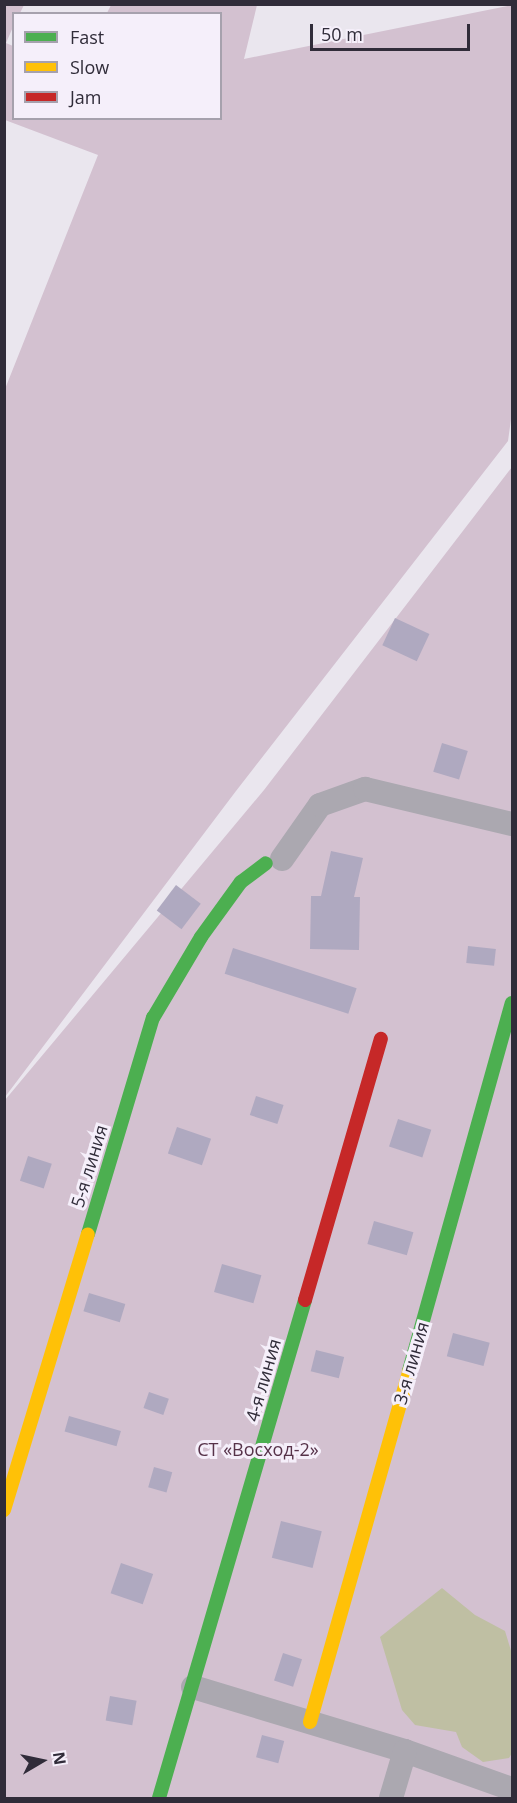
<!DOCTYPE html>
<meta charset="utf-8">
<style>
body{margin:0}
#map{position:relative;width:517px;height:1803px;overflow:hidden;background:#eae6ee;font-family:"Open Sans",sans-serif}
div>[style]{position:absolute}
.green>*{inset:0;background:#d3c1d0}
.water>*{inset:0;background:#bfbfa3}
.building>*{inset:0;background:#afa9c0;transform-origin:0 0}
.street>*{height:24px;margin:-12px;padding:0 12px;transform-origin:12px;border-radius:12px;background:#aba8b0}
.fast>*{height:14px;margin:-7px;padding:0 7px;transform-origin:7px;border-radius:7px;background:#4caf50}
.slow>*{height:14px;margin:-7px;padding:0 7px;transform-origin:7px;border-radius:7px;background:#ffc107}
.jam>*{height:14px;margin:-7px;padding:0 7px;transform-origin:7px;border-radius:7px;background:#c62828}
span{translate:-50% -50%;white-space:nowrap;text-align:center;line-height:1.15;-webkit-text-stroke:6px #f5effa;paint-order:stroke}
.street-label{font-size:18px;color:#302c39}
.park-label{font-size:18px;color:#563249}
.frame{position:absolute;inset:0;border:6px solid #302c39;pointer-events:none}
.legend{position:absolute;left:12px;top:12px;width:210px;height:108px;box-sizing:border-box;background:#f5effa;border:2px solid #a6a1ad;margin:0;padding:8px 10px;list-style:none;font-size:18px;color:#302c39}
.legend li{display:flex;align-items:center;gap:12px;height:30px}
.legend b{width:30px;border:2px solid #a6a1ad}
.north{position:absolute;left:12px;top:1731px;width:60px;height:60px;-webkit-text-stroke:4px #f5effa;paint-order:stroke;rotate:81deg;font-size:16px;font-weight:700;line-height:24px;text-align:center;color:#302c39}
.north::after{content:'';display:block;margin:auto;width:21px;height:27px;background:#302c39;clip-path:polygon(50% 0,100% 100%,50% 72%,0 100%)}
.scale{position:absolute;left:310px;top:24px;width:160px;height:27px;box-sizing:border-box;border:3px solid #302c39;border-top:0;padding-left:8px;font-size:18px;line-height:21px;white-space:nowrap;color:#302c39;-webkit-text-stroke:4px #f5effa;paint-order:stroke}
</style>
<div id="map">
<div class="green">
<div style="clip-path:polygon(5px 4px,24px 5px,20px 13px,14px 14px,13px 27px,6px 43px,13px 46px,14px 118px,220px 118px,220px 14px,107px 13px,111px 5px,257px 5px,244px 59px,512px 5px,512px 412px,508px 441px,236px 791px,5px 1097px,5px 389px,98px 155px,5px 120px)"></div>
<div style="clip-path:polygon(512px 467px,512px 1798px,5px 1798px,5px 1100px,264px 790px)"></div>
</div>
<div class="water">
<div style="clip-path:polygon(442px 1588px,475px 1615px,505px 1631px,512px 1654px,512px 1753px,509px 1758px,483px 1762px,462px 1747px,456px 1732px,415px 1725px,402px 1710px,380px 1637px)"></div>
</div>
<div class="building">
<div style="left:395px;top:618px;width:38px;height:30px;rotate:25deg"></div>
<div style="left:442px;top:743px;width:27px;height:30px;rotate:17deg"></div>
<div style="clip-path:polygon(331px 851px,363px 858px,354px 897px,360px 897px,359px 950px,310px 949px,311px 896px,321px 896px)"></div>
<div style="left:176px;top:885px;width:31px;height:32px;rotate:37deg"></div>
<div style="left:468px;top:946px;width:28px;height:17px;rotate:6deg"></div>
<div style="left:233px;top:948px;width:130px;height:27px;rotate:18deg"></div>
<div style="left:256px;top:1096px;width:29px;height:20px;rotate:18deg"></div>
<div style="left:398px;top:1119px;width:35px;height:29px;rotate:18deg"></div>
<div style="left:177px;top:1127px;width:36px;height:28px;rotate:19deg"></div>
<div style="left:28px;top:1156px;width:25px;height:26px;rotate:18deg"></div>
<div style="left:374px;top:1221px;width:41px;height:24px;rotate:16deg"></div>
<div style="left:222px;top:1264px;width:41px;height:29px;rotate:16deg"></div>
<div style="left:89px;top:1293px;width:38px;height:19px;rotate:17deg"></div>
<div style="left:453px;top:1333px;width:38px;height:24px;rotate:15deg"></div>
<div style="left:316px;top:1350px;width:29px;height:22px;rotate:14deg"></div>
<div style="left:149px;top:1392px;width:21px;height:17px;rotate:19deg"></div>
<div style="left:69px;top:1416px;width:54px;height:16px;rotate:16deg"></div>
<div style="left:154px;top:1467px;width:19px;height:21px;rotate:16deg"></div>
<div style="left:281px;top:1521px;width:42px;height:38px;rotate:14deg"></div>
<div style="left:121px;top:1563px;width:34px;height:32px;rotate:19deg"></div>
<div style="left:283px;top:1653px;width:20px;height:29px;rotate:18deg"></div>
<div style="left:110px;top:1696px;width:27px;height:25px;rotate:10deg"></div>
<div style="left:262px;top:1735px;width:23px;height:23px;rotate:15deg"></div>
</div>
<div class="street">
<div style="left:282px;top:859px;width:66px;rotate:-54.9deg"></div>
<div style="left:320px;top:805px;width:48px;rotate:-19.6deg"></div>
<div style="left:365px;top:789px;width:151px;rotate:13.4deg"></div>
<div style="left:193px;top:1687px;width:221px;rotate:16.8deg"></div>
<div style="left:405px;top:1751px;width:114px;rotate:19.6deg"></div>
<div style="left:391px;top:1798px;width:49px;rotate:-73.4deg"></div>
</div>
<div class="fast">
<div style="left:88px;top:1234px;width:226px;rotate:-73.3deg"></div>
<div style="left:153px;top:1018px;width:94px;rotate:-59.3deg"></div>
<div style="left:201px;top:937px;width:68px;rotate:-54deg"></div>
<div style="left:241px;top:882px;width:31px;rotate:-37deg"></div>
<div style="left:409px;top:1371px;width:382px;rotate:-74.4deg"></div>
<div style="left:159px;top:1798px;width:519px;rotate:-73.66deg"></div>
</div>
<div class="slow">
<div style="left:4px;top:1510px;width:288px;rotate:-73.1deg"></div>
<div style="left:310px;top:1722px;width:365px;rotate:-74.2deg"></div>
</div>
<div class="jam">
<div style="left:305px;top:1300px;width:272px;rotate:-73.8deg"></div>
</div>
<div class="street-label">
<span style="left:89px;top:1166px;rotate:-73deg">5-я линия</span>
<span style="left:411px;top:1363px;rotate:-74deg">3-я линия</span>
<span style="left:263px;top:1380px;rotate:-74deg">4-я линия</span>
</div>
<div class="park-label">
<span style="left:258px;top:1449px">СТ «Восход-2»</span>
</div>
<div class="frame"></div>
<ul class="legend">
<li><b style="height:8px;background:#4caf50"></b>Fast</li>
<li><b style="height:8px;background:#ffc107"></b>Slow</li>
<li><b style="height:8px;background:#c62828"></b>Jam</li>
</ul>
<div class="north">N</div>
<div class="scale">50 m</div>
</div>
